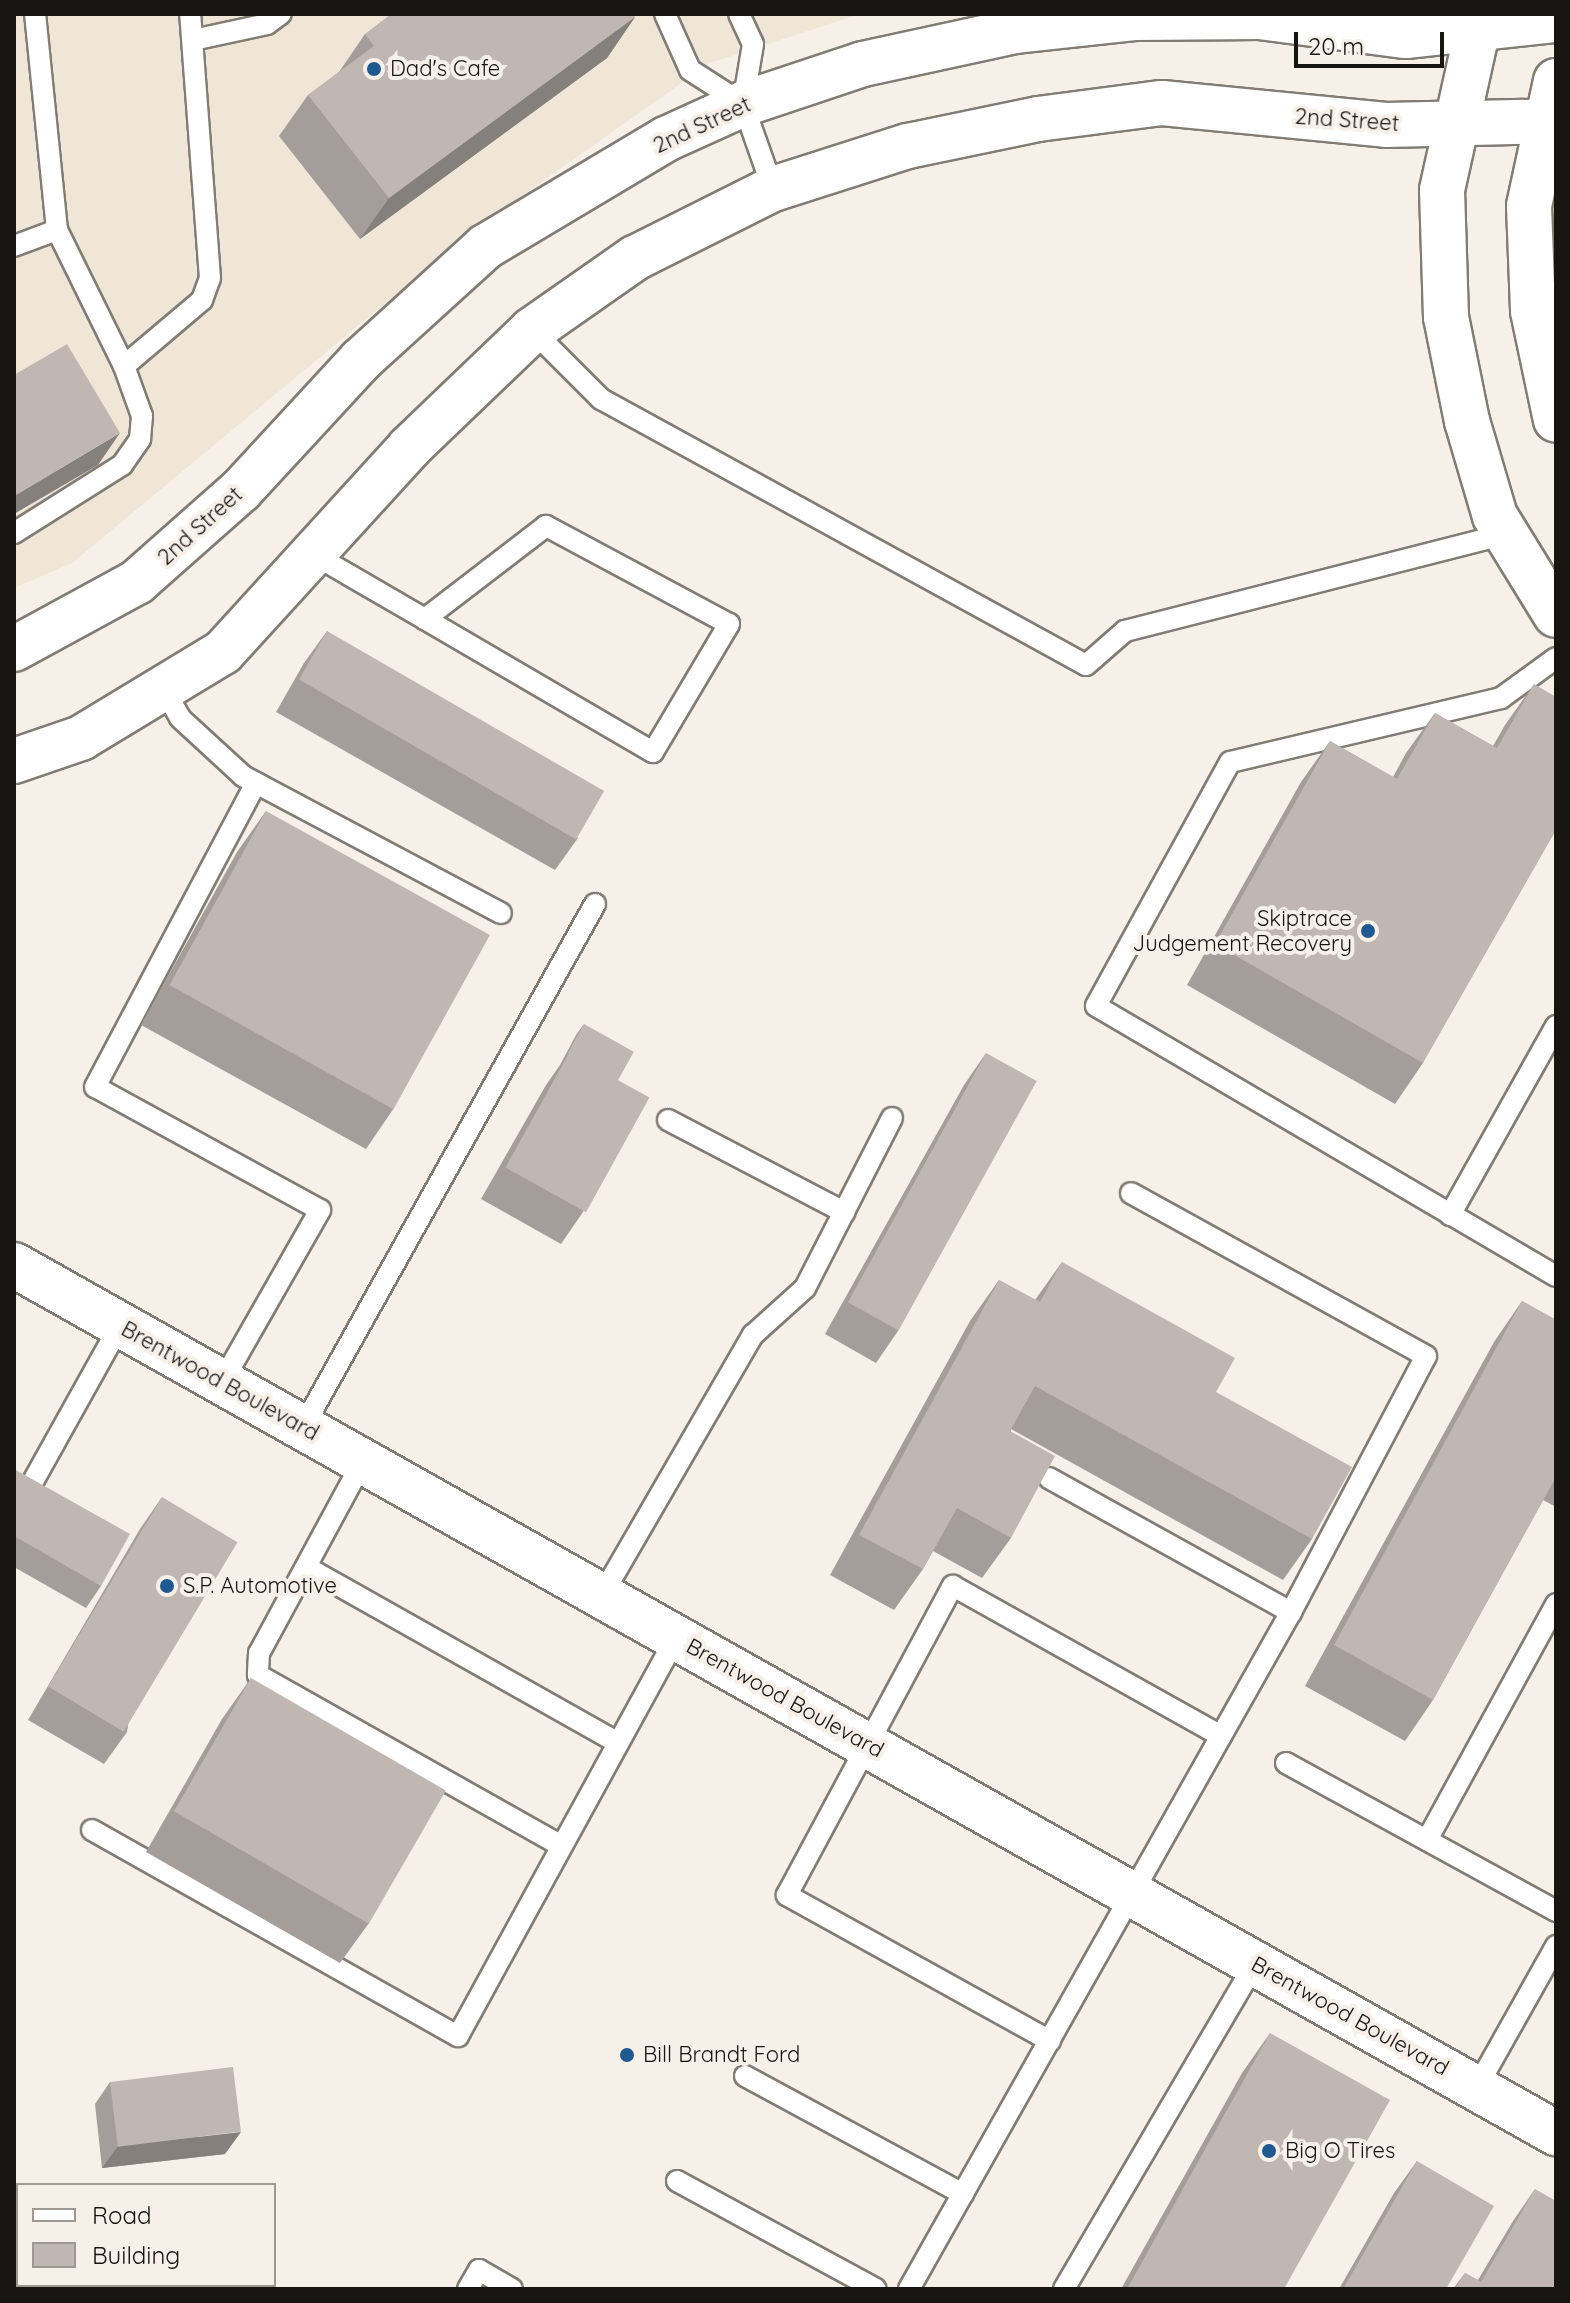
<!DOCTYPE html>
<style>
body{margin:0}
#map{position:relative;width:1570px;height:2303px;overflow:hidden;background:#f6f0e8;font-family:Quicksand,sans-serif}
div>[style]{position:absolute}
.built>*{inset:0;background:#f0e6d7}
.roads{filter:drop-shadow(2px 0 #817c74) drop-shadow(-2px 0 #817c74) drop-shadow(0 2px #817c74) drop-shadow(0 -2px #817c74)}
.lane>*{height:20px;margin:-10px;padding:0 10px;transform-origin:10px;border-radius:10px;background:#fff}
.street>*{height:38px;margin:-19px;padding:0 19px;transform-origin:19px;border-radius:19px;background:#fff}
.secondary>*{height:44px;margin:-22px;padding:0 22px;transform-origin:22px;border-radius:22px;background:#fff}
.primary>*{height:44px;margin:-22px;padding:0 22px;transform-origin:22px;border-radius:22px;background:#fff}
.wall>*{inset:0;background:#a59d99}
.shaded-wall>*{inset:0;background:#86807d}
.building>*{inset:0;background:#c0b7b2;transform-origin:0 0}
.dots>*{width:22px;height:22px;translate:-50% -50%;box-sizing:border-box;border:4px solid #f6f0e8;border-radius:50%}
span{translate:-50% -50%;white-space:nowrap;text-align:center;line-height:1.15;-webkit-text-stroke:8px #f6f0e8;paint-order:stroke}
.poi-label{font-size:22px;color:#171512}
.left{translate:0 -50%;text-align:left}
.right{translate:-100% -50%;text-align:right}
.street-label{font-size:22px;color:#171512}
.frame{position:absolute;inset:0;border:16px solid #171512;pointer-events:none}
.legend{position:absolute;left:16px;top:2183px;width:260px;height:104px;box-sizing:border-box;background:#f6f0e8;border:2px solid #9d9892;margin:0;padding:10px 14px;list-style:none;font-size:24px;color:#171512}
.legend li{display:flex;align-items:center;gap:16px;height:40px}
.legend b{width:40px;border:2px solid #9d9892}
.scale{position:absolute;left:1294px;top:32px;width:150px;height:36px;box-sizing:border-box;border:4px solid #171512;border-top:0;padding-left:10px;font-size:24px;line-height:28px;white-space:nowrap;color:#171512;-webkit-text-stroke:6px #f6f0e8;paint-order:stroke}
</style>
<div id="map">
<div class="built">
<div style="clip-path:polygon(14px 14px,860px 14px,710px 63px,476px 228px,72px 563px,14px 588px)"></div>
</div>
<div class="roads">
<div class="lane">
<div style="left:665px;top:14px;width:61px;rotate:65.9deg"></div>
<div style="left:690px;top:70px;width:63px;rotate:32.7deg"></div>
<div style="left:739px;top:14px;width:33px;rotate:65deg"></div>
<div style="left:753px;top:44px;width:61px;rotate:99.5deg"></div>
<div style="left:743px;top:104px;width:90px;rotate:70.6deg"></div>
<div style="left:193px;top:40px;width:76px;rotate:-12.2deg"></div>
<div style="left:267px;top:24px;width:17px;rotate:-36deg"></div>
<div style="left:14px;top:246px;width:46px;rotate:-20.4deg"></div>
<div style="left:57px;top:230px;width:217px;rotate:-95.8deg"></div>
<div style="left:532px;top:330px;width:98px;rotate:45deg"></div>
<div style="left:601px;top:399px;width:553px;rotate:28.74deg"></div>
<div style="left:1086px;top:665px;width:52px;rotate:-41.1deg"></div>
<div style="left:1125px;top:631px;width:392px;rotate:-14.3deg"></div>
<div style="left:124px;top:366px;width:102px;rotate:-40.2deg"></div>
<div style="left:202px;top:300px;width:23px;rotate:-70deg"></div>
<div style="left:210px;top:278px;width:265px;rotate:-94.3deg"></div>
<div style="left:14px;top:533px;width:128px;rotate:-32.2deg"></div>
<div style="left:122px;top:465px;width:32px;rotate:-55deg"></div>
<div style="left:140px;top:439px;width:23px;rotate:-85deg"></div>
<div style="left:142px;top:416px;width:53px;rotate:-109.8deg"></div>
<div style="left:124px;top:366px;width:152px;rotate:-116.2deg"></div>
<div style="left:313px;top:554px;width:42px;rotate:30.3deg"></div>
<div style="left:349px;top:575px;width:88px;rotate:30.1deg"></div>
<div style="left:425px;top:619px;width:264px;rotate:30.3deg"></div>
<div style="left:653px;top:752px;width:149px;rotate:-59.3deg"></div>
<div style="left:729px;top:624px;width:208px;rotate:-151.8deg"></div>
<div style="left:546px;top:526px;width:153px;rotate:142.5deg"></div>
<div style="left:1556px;top:658px;width:68px;rotate:144deg"></div>
<div style="left:1501px;top:698px;width:278px;rotate:166.7deg"></div>
<div style="left:1230px;top:762px;width:278px;rotate:118.8deg"></div>
<div style="left:1096px;top:1006px;width:533px;rotate:30.41deg"></div>
<div style="left:163px;top:688px;width:34px;rotate:60deg"></div>
<div style="left:180px;top:718px;width:86px;rotate:42.6deg"></div>
<div style="left:243px;top:776px;width:292px;rotate:28deg"></div>
<div style="left:668px;top:1120px;width:199px;rotate:27.6deg"></div>
<div style="left:1450px;top:1215px;width:217px;rotate:-60.7deg"></div>
<div style="left:222px;top:1382px;width:198px;rotate:-60.3deg"></div>
<div style="left:320px;top:1210px;width:256px;rotate:-151.3deg"></div>
<div style="left:95px;top:1087px;width:344px;rotate:-62.1deg"></div>
<div style="left:303px;top:1427px;width:599px;rotate:-60.82deg"></div>
<div style="left:363px;top:1461px;width:218px;rotate:118.4deg"></div>
<div style="left:259px;top:1653px;width:22px;rotate:93deg"></div>
<div style="left:258px;top:1675px;width:348px;rotate:29.4deg"></div>
<div style="left:1049px;top:1478px;width:277px;rotate:29deg"></div>
<div style="left:21px;top:1503px;width:204px;rotate:-60.9deg"></div>
<div style="left:306px;top:1567px;width:358px;rotate:29.4deg"></div>
<div style="left:602px;top:1595px;width:301px;rotate:-59.9deg"></div>
<div style="left:753px;top:1335px;width:70px;rotate:-42.1deg"></div>
<div style="left:805px;top:1288px;width:191px;rotate:-62.9deg"></div>
<div style="left:1286px;top:1763px;width:308px;rotate:28.7deg"></div>
<div style="left:92px;top:1830px;width:420px;rotate:29.4deg"></div>
<div style="left:458px;top:2036px;width:455px;rotate:-61.3deg"></div>
<div style="left:1427px;top:1840px;width:269px;rotate:-61.3deg"></div>
<div style="left:1050px;top:2041px;width:301px;rotate:-151deg"></div>
<div style="left:787px;top:1895px;width:351px;rotate:-61.8deg"></div>
<div style="left:953px;top:1586px;width:307px;rotate:29.2deg"></div>
<div style="left:745px;top:2076px;width:248px;rotate:28.4deg"></div>
<div style="left:1477px;top:2087px;width:162px;rotate:-60.7deg"></div>
<div style="left:677px;top:2181px;width:226px;rotate:28.5deg"></div>
<div style="left:468px;top:2289px;width:22px;rotate:-60deg"></div>
<div style="left:479px;top:2270px;width:38px;rotate:30deg"></div>
<div style="left:909px;top:2289px;width:777px;rotate:-60.57deg"></div>
<div style="left:1291px;top:1612px;width:289px;rotate:-62.2deg"></div>
<div style="left:1426px;top:1356px;width:337px;rotate:-151.1deg"></div>
<div style="left:1064px;top:2289px;width:378px;rotate:-59.6deg"></div>
</div>
<div class="street">
<div style="left:14px;top:2221px;width:36px;rotate:84deg"></div>
<div style="left:21px;top:2285px;width:4px;rotate:76deg"></div>
</div>
<div class="secondary">
<div style="left:1481px;top:14px;width:180px;rotate:102.5deg"></div>
<div style="left:1442px;top:190px;width:127px;rotate:88.2deg"></div>
<div style="left:1446px;top:317px;width:106px;rotate:78.6deg"></div>
<div style="left:1467px;top:421px;width:99px;rotate:73.6deg"></div>
<div style="left:1495px;top:516px;width:116px;rotate:58.4deg"></div>
<div style="left:1556px;top:81px;width:128px;rotate:102.2deg"></div>
<div style="left:1529px;top:206px;width:105px;rotate:87.8deg"></div>
<div style="left:1533px;top:311px;width:111px;rotate:78.1deg"></div>
<div style="left:14px;top:649px;width:140px;rotate:-28.6deg"></div>
<div style="left:137px;top:582px;width:139px;rotate:-41.5deg"></div>
<div style="left:241px;top:490px;width:177px;rotate:-47.3deg"></div>
<div style="left:361px;top:360px;width:168px;rotate:-42.3deg"></div>
<div style="left:485px;top:247px;width:211px;rotate:-30.8deg"></div>
<div style="left:666px;top:139px;width:85px;rotate:-24.4deg"></div>
<div style="left:743px;top:104px;width:126px;rotate:-18.4deg"></div>
<div style="left:863px;top:64px;width:157px;rotate:-12.2deg"></div>
<div style="left:1016px;top:31px;width:121px;rotate:-6.2deg"></div>
<div style="left:1136px;top:18px;width:123px;rotate:-0.5deg"></div>
<div style="left:1259px;top:17px;width:148px;rotate:7.4deg"></div>
<div style="left:1406px;top:36px;width:151px;rotate:-6.1deg"></div>
<div style="left:14px;top:761px;width:71px;rotate:-18.9deg"></div>
<div style="left:81px;top:738px;width:166px;rotate:-31.2deg"></div>
<div style="left:223px;top:652px;width:276px;rotate:-47.6deg"></div>
<div style="left:409px;top:448px;width:170px;rotate:-43.8deg"></div>
<div style="left:532px;top:330px;width:126px;rotate:-35deg"></div>
<div style="left:635px;top:258px;width:154px;rotate:-26.6deg"></div>
<div style="left:773px;top:189px;width:142px;rotate:-17.7deg"></div>
<div style="left:908px;top:146px;width:133px;rotate:-11.7deg"></div>
<div style="left:1038px;top:119px;width:125px;rotate:-7.4deg"></div>
<div style="left:1162px;top:103px;width:225px;rotate:5.6deg"></div>
<div style="left:1386px;top:125px;width:170px;rotate:-1.3deg"></div>
</div>
<div class="primary">
<div style="left:14px;top:1265px;width:1770px;rotate:29.38deg"></div>
</div>
</div>
<div class="wall">
<div style="clip-path:polygon(635px 17px,607px 58px,360px 239px,279px 136px,308px 95px,339px 72px,365px 34px)"></div>
<div style="clip-path:polygon(327px 631px,578px 838px,555px 870px,276px 712px,304px 663px)"></div>
<div style="clip-path:polygon(1534px 684px,1423px 1063px,1395px 1104px,1187px 985px,1301px 782px,1330px 741px,1393px 777px,1406px 753px,1435px 713px,1493px 746px,1505px 725px)"></div>
<div style="clip-path:polygon(266px 811px,394px 1108px,366px 1149px,141px 1025px,237px 852px)"></div>
<div style="clip-path:polygon(584px 1024px,618px 1081px,583px 1212px,561px 1244px,481px 1199px,546px 1085px,560px 1065px,576px 1035px)"></div>
<div style="clip-path:polygon(986px 1053px,898px 1331px,876px 1363px,825px 1334px,964px 1085px)"></div>
<div style="clip-path:polygon(1062px 1262px,1216px 1392px,1312px 1539px,1283px 1580px,1011px 1429px,1011px 1538px,982px 1578px,933px 1551px,923px 1569px,894px 1610px,830px 1575px,970px 1321px,999px 1280px,1035px 1300px)"></div>
<div style="clip-path:polygon(1522px 1301px,1556px 1320px,1556px 1507px,1543px 1500px,1433px 1700px,1405px 1741px,1305px 1686px,1494px 1342px)"></div>
<div style="clip-path:polygon(14px 1469px,101px 1586px,86px 1608px,14px 1567px)"></div>
<div style="clip-path:polygon(162px 1497px,127px 1732px,104px 1764px,28px 1720px,140px 1529px)"></div>
<div style="clip-path:polygon(251px 1678px,369px 1923px,340px 1963px,146px 1852px,222px 1719px)"></div>
<div style="clip-path:polygon(1270px 2033px,1284px 2289px,1121px 2289px,1242px 2073px)"></div>
<div style="clip-path:polygon(110px 2082px,225px 2154px,102px 2168px,95px 2104px)"></div>
<div style="clip-path:polygon(1417px 2161px,1446px 2289px,1339px 2289px,1394px 2193px)"></div>
<div style="clip-path:polygon(1535px 2189px,1556px 2289px,1453px 2289px,1465px 2273px,1478px 2280px,1513px 2221px)"></div>
</div>
<div class="shaded-wall">
<div style="clip-path:polygon(635px 17px,607px 58px,360px 239px,389px 198px)"></div>
<div style="clip-path:polygon(120px 433px,98px 465px,14px 514px,14px 496px)"></div>
<div style="clip-path:polygon(241px 2132px,225px 2154px,102px 2168px,118px 2146px)"></div>
</div>
<div class="building">
<div style="clip-path:polygon(391px 14px,633px 14px,635px 17px,389px 198px,308px 95px,374px 46px,365px 34px)"></div>
<div style="clip-path:polygon(67px 344px,120px 433px,14px 496px,14px 375px)"></div>
<div style="left:327px;top:631px;width:320px;height:56px;rotate:30deg"></div>
<div style="clip-path:polygon(1534px 684px,1556px 697px,1556px 830px,1423px 1063px,1215px 944px,1330px 741px,1397px 779px,1435px 713px,1497px 748px)"></div>
<div style="left:266px;top:811px;width:256px;height:199px;rotate:29deg"></div>
<div style="left:584px;top:1024px;width:57px;height:33px;rotate:29deg"></div>
<div style="left:569px;top:1053px;width:92px;height:131px;rotate:29deg"></div>
<div style="left:986px;top:1053px;width:58px;height:285px;rotate:29deg"></div>
<div style="clip-path:polygon(1062px 1262px,1235px 1358px,1216px 1392px,1352px 1467px,1312px 1539px,1035px 1386px,1010px 1431px,1055px 1456px,1011px 1538px,957px 1508px,923px 1569px,859px 1535px,999px 1280px,1040px 1302px)"></div>
<div style="clip-path:polygon(1522px 1301px,1556px 1320px,1556px 1477px,1433px 1700px,1334px 1645px)"></div>
<div style="clip-path:polygon(14px 1469px,130px 1534px,101px 1586px,14px 1536px)"></div>
<div style="left:162px;top:1497px;width:88px;height:221px;rotate:31deg"></div>
<div style="left:251px;top:1678px;width:225px;height:154px;rotate:30deg"></div>
<div style="clip-path:polygon(1270px 2033px,1390px 2100px,1284px 2289px,1127px 2289px)"></div>
<div style="left:233px;top:2067px;width:65px;height:124px;rotate:83deg"></div>
<div style="clip-path:polygon(1417px 2161px,1494px 2206px,1446px 2289px,1343px 2289px)"></div>
<div style="clip-path:polygon(1535px 2189px,1556px 2201px,1556px 2289px,1455px 2289px,1465px 2273px,1481px 2282px)"></div>
</div>
<div class="dots">
<div style="left:374px;top:69px;background:#1e5990"></div>
<div style="left:1368px;top:931px;background:#1e5990"></div>
<div style="left:167px;top:1586px;background:#1e5990"></div>
<div style="left:627px;top:2055px;background:#1e5990"></div>
<div style="left:1269px;top:2151px;background:#1e5990"></div>
</div>
<div class="poi-label">
<span class="left" style="left:390px;top:69px">Dad's Cafe</span>
<span class="right" style="left:1352px;top:931px">Skiptrace<br>Judgement Recovery</span>
<span class="left" style="left:183px;top:1586px">S.P. Automotive</span>
<span class="left" style="left:643px;top:2055px">Bill Brandt Ford</span>
<span class="left" style="left:1285px;top:2151px">Big O Tires</span>
</div>
<div class="street-label">
<span style="left:1347px;top:120px;rotate:4deg">2nd Street</span>
<span style="left:702px;top:125px;rotate:-25deg">2nd Street</span>
<span style="left:200px;top:526px;rotate:-42deg">2nd Street</span>
<span style="left:220px;top:1381px;rotate:29deg">Brentwood Boulevard</span>
<span style="left:785px;top:1698px;rotate:29deg">Brentwood Boulevard</span>
<span style="left:1350px;top:2016px;rotate:29deg">Brentwood Boulevard</span>
</div>
<div class="frame"></div>
<ul class="legend">
<li><b style="height:10px;background:#fff"></b>Road</li>
<li><b style="height:22px;background:#c0b7b2"></b>Building</li>
</ul>
<div class="scale">20 m</div>
</div>
